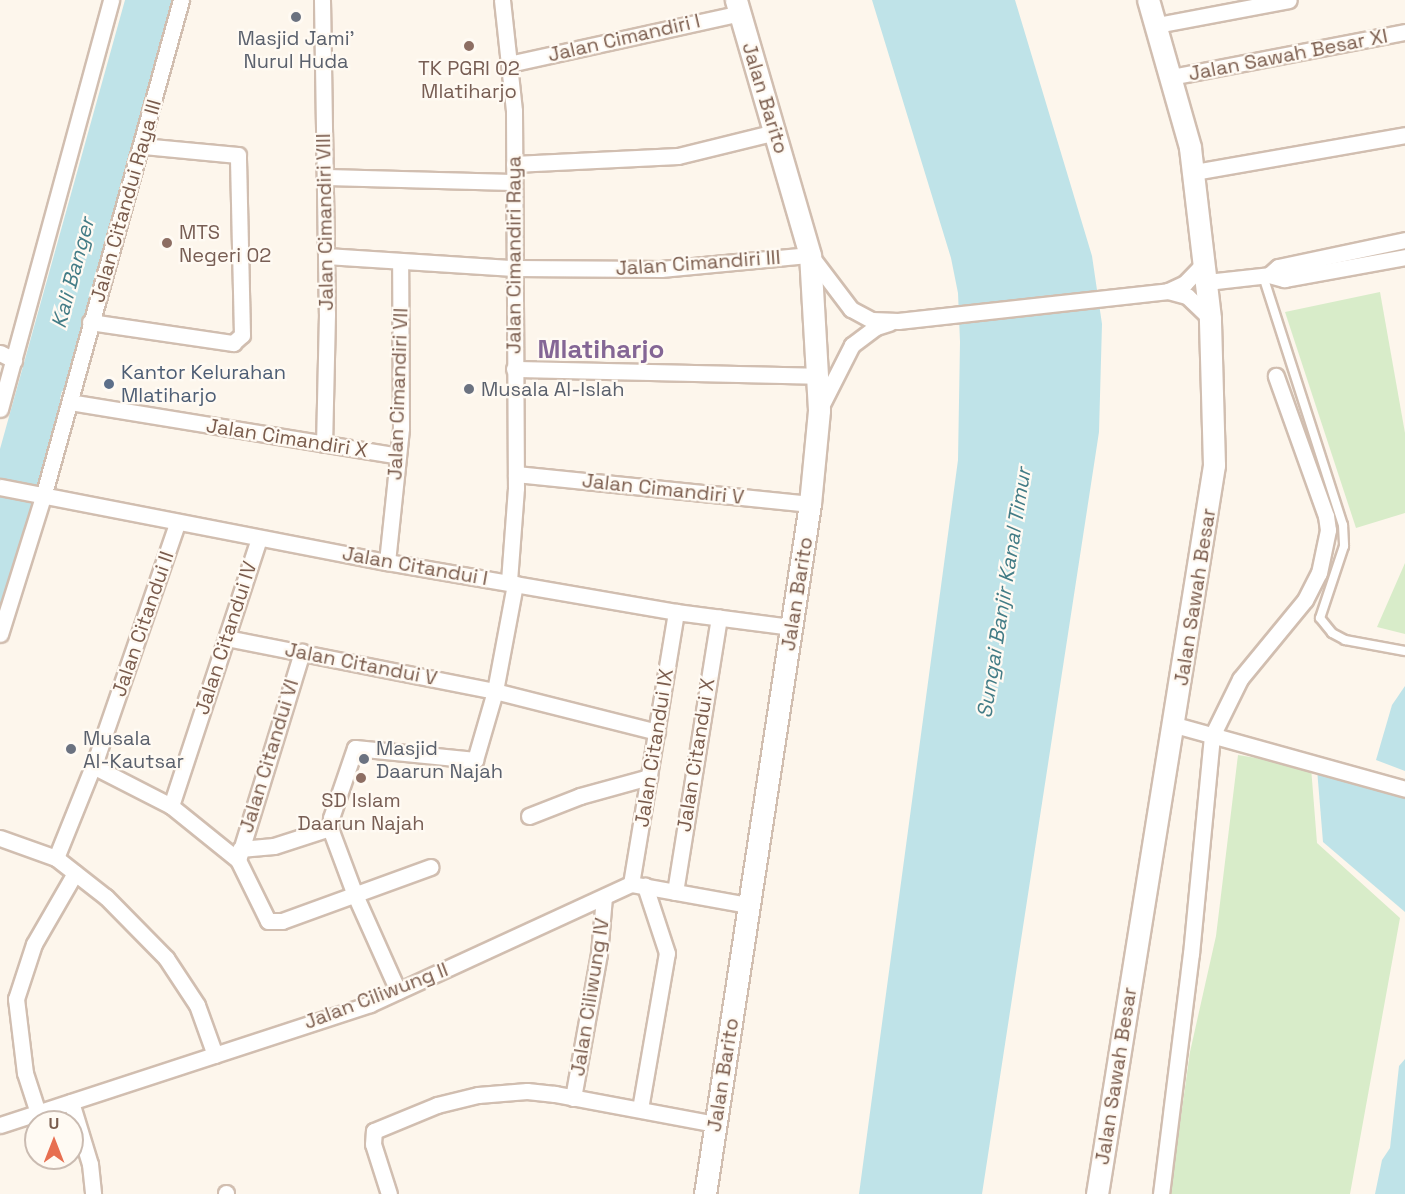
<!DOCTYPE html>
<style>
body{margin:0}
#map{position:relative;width:1405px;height:1194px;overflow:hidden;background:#fdf6ec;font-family:"Space Grotesk",sans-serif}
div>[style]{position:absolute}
.green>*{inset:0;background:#d8ecc9}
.water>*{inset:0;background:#bfe3e8}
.roads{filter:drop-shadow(2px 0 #d1beb0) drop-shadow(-2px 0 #d1beb0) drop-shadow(0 2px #d1beb0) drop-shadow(0 -2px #d1beb0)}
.lane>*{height:8px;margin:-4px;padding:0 4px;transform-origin:4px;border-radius:4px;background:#fff}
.street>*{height:15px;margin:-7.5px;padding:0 7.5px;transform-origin:7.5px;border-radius:7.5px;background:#fff}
.secondary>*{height:21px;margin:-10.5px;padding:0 10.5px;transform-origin:10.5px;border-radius:10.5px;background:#fff}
.dots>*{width:16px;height:16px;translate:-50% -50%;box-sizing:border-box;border:3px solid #fffaf3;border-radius:50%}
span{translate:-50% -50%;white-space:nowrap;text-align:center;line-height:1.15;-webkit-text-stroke:4.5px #fffaf3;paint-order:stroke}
.street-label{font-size:20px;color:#7a5c4d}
.worship-label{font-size:20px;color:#5b616d}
.left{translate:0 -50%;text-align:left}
.education-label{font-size:20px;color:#785e54}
.service-label{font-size:20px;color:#4e5e75}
.water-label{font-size:21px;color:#437c86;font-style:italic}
.district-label{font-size:26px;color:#846695;font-weight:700}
.north{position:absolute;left:24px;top:1110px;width:60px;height:60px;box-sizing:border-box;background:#fffaf3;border:2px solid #cabbb1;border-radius:50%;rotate:0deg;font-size:16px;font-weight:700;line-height:24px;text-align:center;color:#7a5c4d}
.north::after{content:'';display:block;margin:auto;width:21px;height:27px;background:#e76f51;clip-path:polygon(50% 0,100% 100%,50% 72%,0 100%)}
</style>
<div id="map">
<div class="green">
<div style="clip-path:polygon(1380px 292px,1405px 433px,1405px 513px,1356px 528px,1285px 312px)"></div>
<div style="clip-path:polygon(1405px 563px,1405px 634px,1377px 627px)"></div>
<div style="clip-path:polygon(1238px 755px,1311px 767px,1317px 843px,1400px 918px,1350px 1194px,1170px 1194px,1190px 1052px,1216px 936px)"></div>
</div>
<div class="water">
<div style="clip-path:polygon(125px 0,173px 0,67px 391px,62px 391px,60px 399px,63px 401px,0 614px,0 449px)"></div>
<div style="clip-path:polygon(872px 0,1015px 0,1092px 256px,1102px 324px,1099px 432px,982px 1194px,859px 1194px,958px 460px,960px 342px,958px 293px,951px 258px)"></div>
<div style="clip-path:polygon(1405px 686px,1405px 771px,1376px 760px,1392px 705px)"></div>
<div style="clip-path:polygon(1317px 769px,1405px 798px,1405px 912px,1323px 842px)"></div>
<div style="clip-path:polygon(1405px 1059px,1405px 1194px,1375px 1194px,1382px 1160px,1390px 1148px,1399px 1066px)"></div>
</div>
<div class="roads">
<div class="lane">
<div style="left:1263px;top:276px;width:262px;rotate:72.2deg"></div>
<div style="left:1343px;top:525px;width:21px;rotate:87deg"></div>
<div style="left:1344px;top:546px;width:76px;rotate:108.4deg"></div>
<div style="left:1320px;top:618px;width:19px;rotate:51deg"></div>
<div style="left:1332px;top:633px;width:15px;rotate:28deg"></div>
<div style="left:1345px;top:640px;width:61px;rotate:10.4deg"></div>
</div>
<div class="street">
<div style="left:322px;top:0;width:314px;rotate:89.1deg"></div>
<div style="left:327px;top:314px;width:130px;rotate:91.3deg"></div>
<div style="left:502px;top:0;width:112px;rotate:83.8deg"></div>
<div style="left:514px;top:111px;width:377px;rotate:89.7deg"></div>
<div style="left:516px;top:488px;width:94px;rotate:94.3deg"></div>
<div style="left:1157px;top:25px;width:134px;rotate:-10.7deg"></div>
<div style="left:509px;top:64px;width:237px;rotate:-12.4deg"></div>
<div style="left:1171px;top:77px;width:238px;rotate:-10.9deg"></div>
<div style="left:514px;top:164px;width:164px;rotate:-2.8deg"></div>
<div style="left:678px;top:156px;width:101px;rotate:-13.8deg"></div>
<div style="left:1194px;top:172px;width:214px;rotate:-9.9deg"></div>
<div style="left:325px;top:177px;width:189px;rotate:1.5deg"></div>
<div style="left:326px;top:256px;width:188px;rotate:3.7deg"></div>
<div style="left:514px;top:268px;width:147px;rotate:0.4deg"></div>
<div style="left:661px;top:269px;width:150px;rotate:-5.4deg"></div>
<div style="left:810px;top:255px;width:68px;rotate:52.8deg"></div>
<div style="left:851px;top:309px;width:24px;rotate:28deg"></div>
<div style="left:872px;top:320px;width:26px;rotate:2deg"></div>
<div style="left:898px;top:321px;width:272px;rotate:-6.3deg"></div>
<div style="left:1168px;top:291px;width:19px;rotate:-25deg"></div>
<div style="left:1185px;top:283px;width:29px;rotate:-46deg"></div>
<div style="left:1269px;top:275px;width:12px;rotate:-42deg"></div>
<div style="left:1278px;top:267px;width:130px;rotate:-12deg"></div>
<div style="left:1207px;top:282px;width:62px;rotate:-6.4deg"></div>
<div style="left:1269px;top:275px;width:16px;rotate:15deg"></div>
<div style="left:1284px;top:279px;width:123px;rotate:-10.3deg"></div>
<div style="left:1168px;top:291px;width:20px;rotate:15deg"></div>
<div style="left:1187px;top:296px;width:32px;rotate:44deg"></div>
<div style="left:90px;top:322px;width:145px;rotate:8.4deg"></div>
<div style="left:233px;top:343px;width:12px;rotate:-42deg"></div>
<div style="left:242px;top:335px;width:180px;rotate:-91.3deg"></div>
<div style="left:238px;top:155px;width:95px;rotate:-174.6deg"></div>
<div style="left:0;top:353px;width:16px;rotate:27deg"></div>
<div style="left:514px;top:369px;width:305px;rotate:1.3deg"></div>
<div style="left:70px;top:402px;width:332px;rotate:9.3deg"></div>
<div style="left:0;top:409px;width:424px;rotate:-74.8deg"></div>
<div style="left:819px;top:410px;width:73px;rotate:-63.1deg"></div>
<div style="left:852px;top:345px;width:30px;rotate:-37deg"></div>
<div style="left:876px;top:327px;width:14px;rotate:-17deg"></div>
<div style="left:516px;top:474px;width:296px;rotate:5.8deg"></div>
<div style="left:0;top:487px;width:394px;rotate:11deg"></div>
<div style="left:387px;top:562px;width:293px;rotate:9.8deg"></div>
<div style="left:676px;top:612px;width:117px;rotate:7.4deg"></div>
<div style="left:387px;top:562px;width:135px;rotate:-84deg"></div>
<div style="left:401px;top:428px;width:167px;rotate:-90.3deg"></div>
<div style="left:0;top:634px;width:144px;rotate:-72.6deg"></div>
<div style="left:43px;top:497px;width:516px;rotate:-74.48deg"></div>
<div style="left:227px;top:638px;width:273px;rotate:11.2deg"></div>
<div style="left:495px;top:691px;width:167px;rotate:14.2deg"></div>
<div style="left:1175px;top:725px;width:239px;rotate:15.5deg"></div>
<div style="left:93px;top:766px;width:88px;rotate:27.1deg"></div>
<div style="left:171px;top:806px;width:86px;rotate:38.9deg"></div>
<div style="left:238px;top:860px;width:68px;rotate:63.8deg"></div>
<div style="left:268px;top:921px;width:14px"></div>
<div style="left:282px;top:921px;width:158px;rotate:-20deg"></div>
<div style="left:171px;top:806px;width:281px;rotate:-71.8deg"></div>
<div style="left:529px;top:816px;width:55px;rotate:-21.4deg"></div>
<div style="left:580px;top:796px;width:72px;rotate:-15.4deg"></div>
<div style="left:0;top:838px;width:59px;rotate:19.7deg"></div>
<div style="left:56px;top:858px;width:63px;rotate:38deg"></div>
<div style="left:106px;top:897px;width:86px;rotate:45.5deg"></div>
<div style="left:166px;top:958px;width:56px;rotate:56.6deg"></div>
<div style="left:197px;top:1005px;width:53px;rotate:70.2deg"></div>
<div style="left:240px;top:849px;width:34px;rotate:-5deg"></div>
<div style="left:274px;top:846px;width:59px;rotate:-17.8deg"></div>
<div style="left:56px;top:858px;width:110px;rotate:-68.1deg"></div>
<div style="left:97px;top:756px;width:245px;rotate:-71deg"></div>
<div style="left:238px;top:860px;width:218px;rotate:-72.9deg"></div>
<div style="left:631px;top:884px;width:276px;rotate:-80.6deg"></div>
<div style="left:675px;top:892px;width:278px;rotate:-80.9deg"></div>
<div style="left:398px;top:991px;width:105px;rotate:-114.1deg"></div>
<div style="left:355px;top:895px;width:72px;rotate:-110.5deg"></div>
<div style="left:330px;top:828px;width:10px;rotate:-84deg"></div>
<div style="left:331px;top:818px;width:74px;rotate:-71.1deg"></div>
<div style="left:355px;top:748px;width:121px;rotate:5.7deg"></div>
<div style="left:475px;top:760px;width:72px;rotate:-73.8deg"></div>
<div style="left:495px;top:691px;width:109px;rotate:-79.4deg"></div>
<div style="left:573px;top:1098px;width:146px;rotate:-79.8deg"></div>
<div style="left:599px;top:954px;width:57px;rotate:-85deg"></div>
<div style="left:71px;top:1102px;width:65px;rotate:73deg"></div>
<div style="left:90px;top:1164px;width:30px;rotate:84deg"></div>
<div style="left:640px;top:1109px;width:158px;rotate:-80.2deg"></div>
<div style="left:667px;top:953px;width:71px;rotate:-108.2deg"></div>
<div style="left:38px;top:1113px;width:42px;rotate:-108deg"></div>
<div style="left:25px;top:1073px;width:75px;rotate:-96.9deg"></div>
<div style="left:16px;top:999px;width:58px;rotate:-71.9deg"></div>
<div style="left:34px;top:944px;width:82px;rotate:-60deg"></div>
<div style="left:0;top:1125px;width:389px;rotate:-18.1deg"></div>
<div style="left:370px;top:1004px;width:287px;rotate:-24.7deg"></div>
<div style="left:631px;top:884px;width:119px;rotate:10.2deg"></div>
<div style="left:226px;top:1194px;width:1px;rotate:-90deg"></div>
<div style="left:389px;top:1194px;width:52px;rotate:-107.7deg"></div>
<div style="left:373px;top:1144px;width:13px;rotate:-86deg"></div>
<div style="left:374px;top:1131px;width:68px;rotate:-22.4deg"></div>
<div style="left:437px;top:1105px;width:42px;rotate:-13.7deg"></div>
<div style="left:478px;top:1095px;width:49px;rotate:-4.7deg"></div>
<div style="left:527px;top:1091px;width:28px;rotate:6deg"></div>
<div style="left:555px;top:1094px;width:163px;rotate:10.6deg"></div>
<div style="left:1161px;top:1194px;width:242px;rotate:-82.9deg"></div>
<div style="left:1191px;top:954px;width:219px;rotate:-84.5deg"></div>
<div style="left:1212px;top:736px;width:64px;rotate:-63.8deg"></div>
<div style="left:1240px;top:679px;width:102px;rotate:-50.6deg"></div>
<div style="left:1305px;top:600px;width:30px;rotate:-63deg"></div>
<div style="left:1319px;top:573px;width:44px;rotate:-78.2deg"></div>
<div style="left:1328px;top:530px;width:14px;rotate:-98deg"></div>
<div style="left:1326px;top:516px;width:149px;rotate:-109.7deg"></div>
</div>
<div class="secondary">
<div style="left:705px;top:1194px;width:698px;rotate:-81.35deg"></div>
<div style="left:810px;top:504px;width:94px;rotate:-84.5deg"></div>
<div style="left:819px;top:410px;width:155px;rotate:-93.3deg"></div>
<div style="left:810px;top:255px;width:266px;rotate:-106.2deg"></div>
<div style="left:1097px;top:1194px;width:738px;rotate:-80.88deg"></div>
<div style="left:1214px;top:465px;width:147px;rotate:-91.6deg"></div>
<div style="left:1210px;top:318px;width:172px;rotate:-96.7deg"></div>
<div style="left:1190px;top:147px;width:153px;rotate:-105.9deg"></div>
</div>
</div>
<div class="dots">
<div style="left:296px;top:17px;background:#6b7280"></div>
<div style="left:469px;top:46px;background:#8d6e63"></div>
<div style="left:167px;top:243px;background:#8d6e63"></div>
<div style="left:109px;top:384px;background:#5c6f8a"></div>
<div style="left:469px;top:389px;background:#6b7280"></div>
<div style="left:71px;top:749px;background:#6b7280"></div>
<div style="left:364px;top:759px;background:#6b7280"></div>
<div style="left:361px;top:778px;background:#8d6e63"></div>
</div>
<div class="street-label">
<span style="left:624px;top:38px;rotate:-13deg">Jalan Cimandiri I</span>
<span style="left:1288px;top:55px;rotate:-11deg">Jalan Sawah Besar XI</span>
<span style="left:765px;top:98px;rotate:73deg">Jalan Barito</span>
<span style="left:126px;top:201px;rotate:-74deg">Jalan Citandui Raya III</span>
<span style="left:325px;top:222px;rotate:-91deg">Jalan Cimandiri VIII</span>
<span style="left:514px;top:255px;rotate:-90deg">Jalan Cimandiri Raya</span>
<span style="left:698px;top:263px;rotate:-4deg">Jalan Cimandiri III</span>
<span style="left:398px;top:394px;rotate:-88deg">Jalan Cimandiri VII</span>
<span style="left:287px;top:438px;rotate:9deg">Jalan Cimandiri X</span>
<span style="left:663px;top:489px;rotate:6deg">Jalan Cimandiri V</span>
<span style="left:415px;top:566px;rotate:10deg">Jalan Citandui I</span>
<span style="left:797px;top:594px;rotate:-81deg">Jalan Barito</span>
<span style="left:1195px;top:597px;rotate:-81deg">Jalan Sawah Besar</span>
<span style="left:143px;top:624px;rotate:-71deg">Jalan Citandui II</span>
<span style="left:226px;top:638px;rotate:-72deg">Jalan Citandui IV</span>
<span style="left:361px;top:664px;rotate:11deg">Jalan Citandui V</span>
<span style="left:654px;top:748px;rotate:-81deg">Jalan Citandui IX</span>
<span style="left:696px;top:755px;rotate:-81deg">Jalan Citandui X</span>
<span style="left:269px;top:756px;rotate:-73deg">Jalan Citandui VI</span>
<span style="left:376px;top:996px;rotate:-21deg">Jalan Ciliwung II</span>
<span style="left:590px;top:997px;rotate:-81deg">Jalan Ciliwung IV</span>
<span style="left:723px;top:1075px;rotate:-81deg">Jalan Barito</span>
<span style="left:1116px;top:1076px;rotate:-81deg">Jalan Sawah Besar</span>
</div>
<div class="worship-label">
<span style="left:296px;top:50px">Masjid Jami'<br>Nurul Huda</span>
<span class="left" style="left:481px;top:389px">Musala Al-Islah</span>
<span class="left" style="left:83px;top:750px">Musala<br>Al-Kautsar</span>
<span class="left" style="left:376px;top:760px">Masjid<br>Daarun Najah</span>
</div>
<div class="education-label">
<span style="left:469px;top:80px">TK PGRI 02<br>Mlatiharjo</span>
<span class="left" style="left:179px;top:244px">MTS<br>Negeri 02</span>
<span style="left:361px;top:812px">SD Islam<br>Daarun Najah</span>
</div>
<div class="service-label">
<span class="left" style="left:121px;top:384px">Kantor Kelurahan<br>Mlatiharjo</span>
</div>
<div class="water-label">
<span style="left:73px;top:273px;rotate:-75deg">Kali Banger</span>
<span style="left:1004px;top:593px;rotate:-81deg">Sungai Banjir Kanal Timur</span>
</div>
<div class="district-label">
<span style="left:601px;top:350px">Mlatiharjo</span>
</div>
<div class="north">U</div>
</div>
